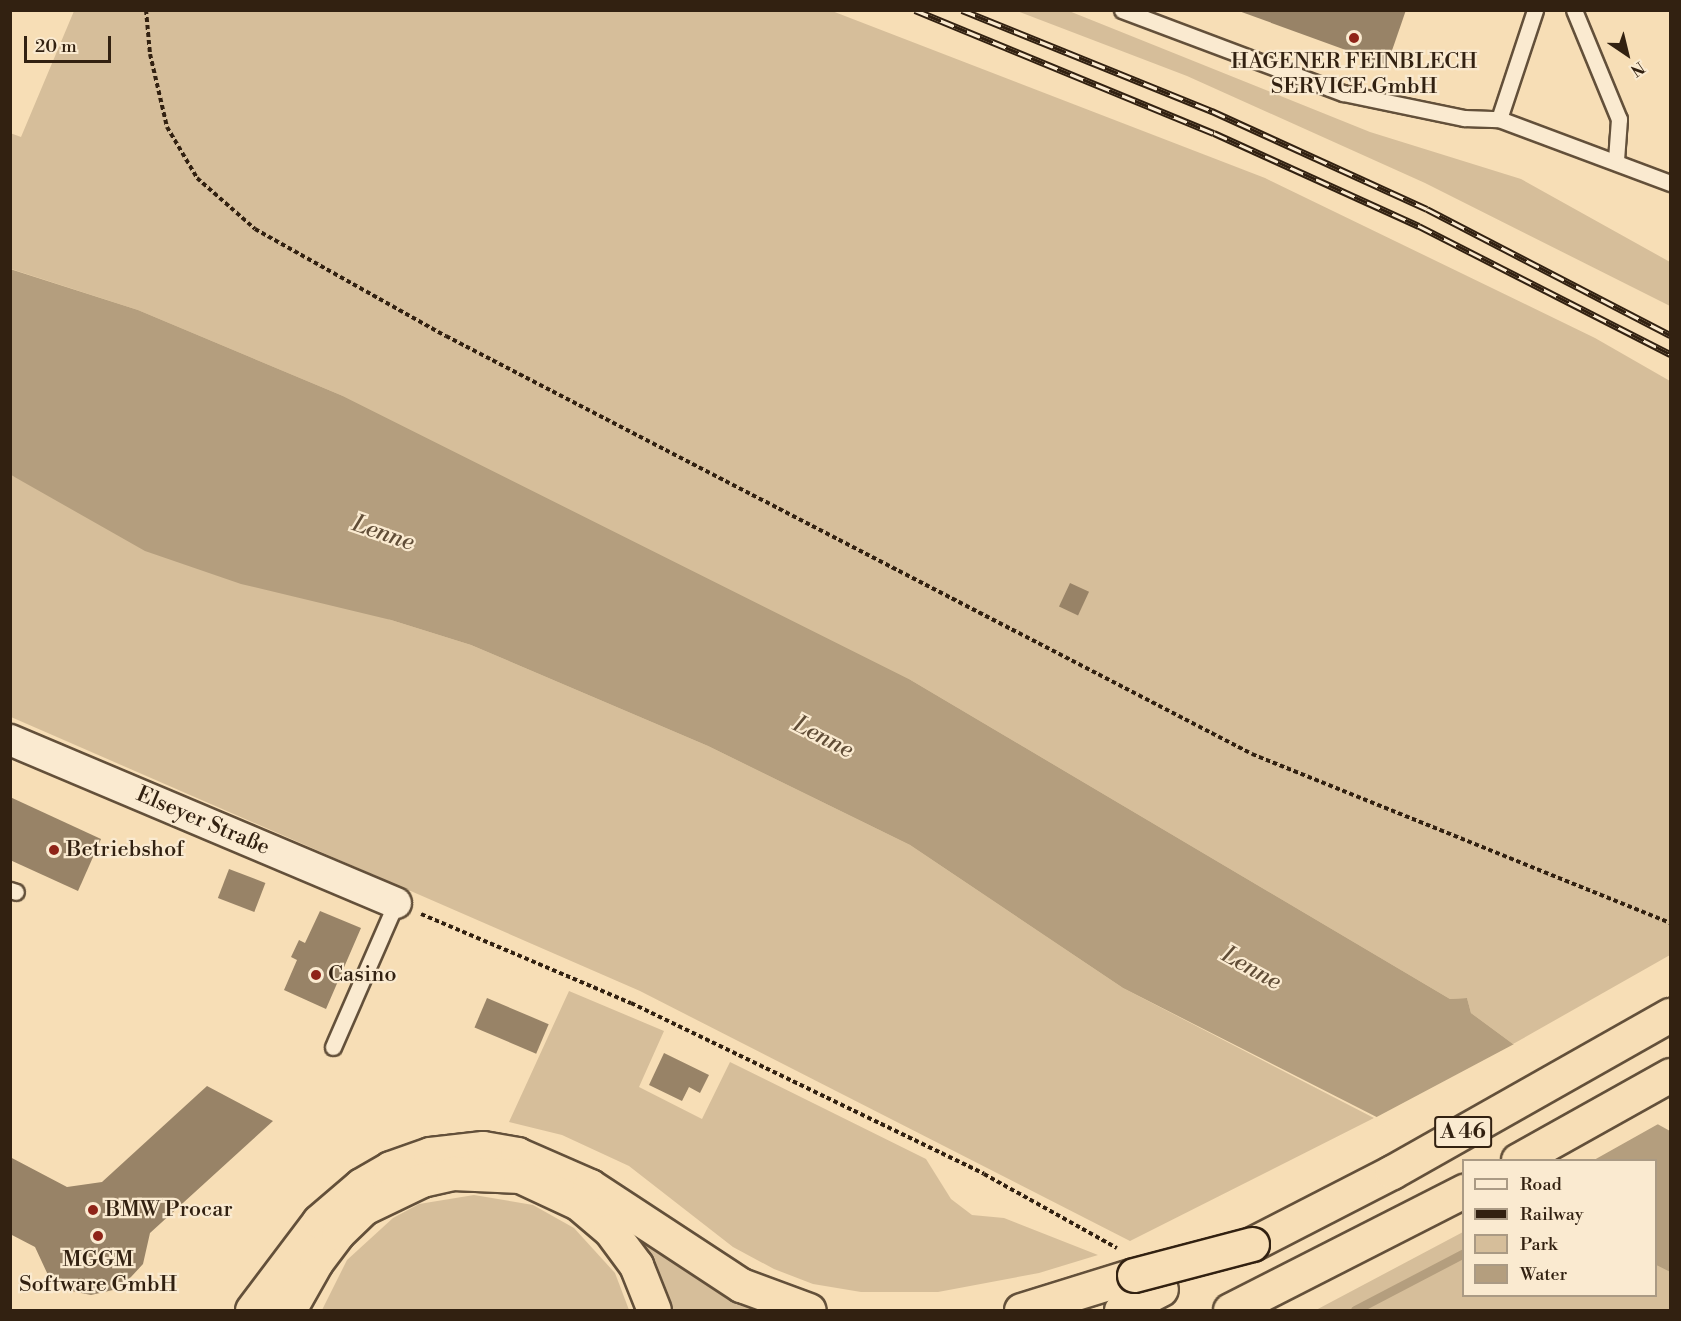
<!DOCTYPE html>
<meta charset="utf-8">
<style>
body{margin:0}
#map{position:relative;width:1681px;height:1321px;overflow:hidden;background:#f7deb6;font-family:"Libre Bodoni",serif}
div>[style]{position:absolute}
.green>*{inset:0;background:#d6be9a}
.water>*{inset:0;background:#b49e7e}
.pier>*{inset:0;background:#f7deb6}
.stream>*{height:9px;margin:-4.5px;padding:0 4.5px;transform-origin:4.5px;border-radius:4.5px;background:#b49e7e}
.building>*{inset:0;background:#988367;transform-origin:0 0}
.path>*{height:4px;margin-top:-2px;transform-origin:0;background:repeating-linear-gradient(90deg,#322111 0 4.5px,transparent 0 7.5px)}
.roads{filter:drop-shadow(2px 0 #63503a) drop-shadow(-2px 0 #63503a) drop-shadow(0 2px #63503a) drop-shadow(0 -2px #63503a)}
.service>*{height:15px;margin:-7.5px;padding:0 7.5px;transform-origin:7.5px;border-radius:7.5px;background:#faead0}
.minor>*{height:30px;margin:-15px;padding:0 15px;transform-origin:15px;border-radius:15px;background:#faead0}
.motorway>*{height:33px;margin:-16.5px;padding:0 16.5px;transform-origin:16.5px;border-radius:16.5px;background:#f7deb6}
.rail>*{height:7px;margin-top:-3.5px;transform-origin:0;background:repeating-linear-gradient(90deg,#faead0 0 14px,#322111 0 28px);box-sizing:border-box;border-block:2px solid #322111}
.bridges{filter:drop-shadow(2px 0 #322111) drop-shadow(-2px 0 #322111) drop-shadow(0 2px #322111) drop-shadow(0 -2px #322111)}
.motorway-bridge>*{height:33px;margin:-16.5px;padding:0 16.5px;transform-origin:16.5px;border-radius:16.5px;background:#f7deb6}
.dots>*{width:16px;height:16px;translate:-50% -50%;box-sizing:border-box;border:3px solid #faead0;border-radius:50%}
span{translate:-50% -50%;white-space:nowrap;text-align:center;line-height:1.15;-webkit-text-stroke:4.5px #faead0;paint-order:stroke}
.shield-label span{padding:2px 4px;background:#faead0;border:2px solid;border-radius:4px;-webkit-text-stroke-width:0}
.shield-label{font-size:21px;color:#322111;font-weight:700}
.poi-label{font-size:22px;color:#322111}
.left{translate:0 -50%;text-align:left}
.street-label{font-size:22px;color:#322111}
.water-label{font-size:24px;color:#604d37;font-style:italic}
.frame{position:absolute;inset:0;border:12px solid #322111;pointer-events:none}
.legend{position:absolute;left:1462px;top:1159px;width:195px;height:138px;box-sizing:border-box;background:#faead0;border:2px solid #aa9a84;margin:0;padding:8px 10px;list-style:none;font-size:18px;color:#322111}
.legend li{display:flex;align-items:center;gap:12px;height:30px}
.legend b{width:30px;border:2px solid #aa9a84}
.north{position:absolute;left:1597px;top:24px;width:60px;height:60px;-webkit-text-stroke:4px #faead0;paint-order:stroke;rotate:145deg;font-size:16px;font-weight:700;line-height:24px;text-align:center;color:#322111}
.north::after{content:'';display:block;margin:auto;width:21px;height:27px;background:#322111;clip-path:polygon(50% 0,100% 100%,50% 72%,0 100%)}
.scale{position:absolute;left:24px;top:36px;width:87px;height:27px;box-sizing:border-box;border:3px solid #322111;border-top:0;padding-left:8px;font-size:18px;line-height:21px;white-space:nowrap;color:#322111;-webkit-text-stroke:4px #faead0;paint-order:stroke}
</style>
<div id="map">
<div class="green">
<div style="clip-path:polygon(74px 11px,832px 11px,1265px 178px,1595px 338px,1670px 381px,1670px 955px,1513px 1044px,1471px 1013px,1467px 998px,1450px 999px,909px 679px,343px 396px,138px 310px,11px 269px,10px 133px,21px 137px)"></div>
<div style="clip-path:polygon(1017px 11px,1069px 11px,1370px 132px,1521px 179px,1670px 262px,1670px 306px,1425px 183px,1187px 76px)"></div>
<div style="clip-path:polygon(10px 475px,391px 620px,471px 645px,708px 746px,910px 845px,1123px 988px,1374px 1118px,1130px 1241px,640px 991px,11px 717px)"></div>
<div style="clip-path:polygon(569px 991px,664px 1031px,639px 1087px,702px 1119px,730px 1062px,926px 1159px,951px 1199px,972px 1215px,1004px 1218px,1098px 1255px,1039px 1273px,938px 1292px,861px 1292px,813px 1284px,774px 1269px,733px 1247px,629px 1166px,562px 1135px,509px 1122px)"></div>
<div style="clip-path:polygon(474px 1195px,533px 1205px,574px 1228px,615px 1273px,629px 1310px,322px 1310px,347px 1260px,393px 1218px,419px 1204px)"></div>
<div style="clip-path:polygon(635px 1229px,768px 1310px,665px 1310px,628px 1235px)"></div>
<div style="clip-path:polygon(1463px 1232px,1464px 1296px,1656px 1296px,1656px 1265px,1670px 1272px,1670px 1310px,1316px 1310px)"></div>
</div>
<div class="water">
<div style="clip-path:polygon(10px 269px,138px 310px,343px 396px,909px 679px,1450px 999px,1467px 998px,1471px 1013px,1513px 1044px,1670px 1131px,1670px 1272px,1656px 1265px,1656px 1160px,1463px 1161px,1123px 988px,910px 845px,708px 746px,471px 645px,391px 620px,241px 584px,145px 551px,11px 475px)"></div>
</div>
<div class="pier">
<div style="clip-path:polygon(1516px 1043px,1660px 1123px,1594px 1160px,1464px 1160px,1464px 1164px,1371px 1120px)"></div>
</div>
<div class="stream">
<div style="left:1355px;top:1310px;width:123px;rotate:-27.6deg"></div>
</div>
<div class="building">
<div style="clip-path:polygon(1236px 10px,1406px 10px,1387px 65px)"></div>
<div style="left:1070px;top:583px;width:21px;height:26px;rotate:25deg"></div>
<div style="clip-path:polygon(10px 797px,101px 839px,78px 891px,10px 860px)"></div>
<div style="left:229px;top:869px;width:39px;height:31px;rotate:21deg"></div>
<div style="clip-path:polygon(320px 911px,361px 928px,326px 1009px,284px 990px,297px 960px,291px 957px,299px 940px,305px 943px)"></div>
<div style="left:487px;top:998px;width:67px;height:32px;rotate:23deg"></div>
<div style="clip-path:polygon(664px 1053px,709px 1075px,700px 1093px,689px 1087px,682px 1101px,649px 1085px)"></div>
<div style="clip-path:polygon(207px 1086px,273px 1121px,150px 1233px,143px 1264px,131px 1277px,113px 1290px,91px 1295px,67px 1290px,48px 1275px,35px 1247px,10px 1234px,10px 1157px,67px 1187px,102px 1182px)"></div>
</div>
<div class="path">
<div style="left:146px;top:10px;width:44px;rotate:84.8deg"></div>
<div style="left:150px;top:54px;width:75px;rotate:76.9deg"></div>
<div style="left:167px;top:127px;width:59px;rotate:59.5deg"></div>
<div style="left:197px;top:178px;width:77px;rotate:41.3deg"></div>
<div style="left:255px;top:229px;width:219px;rotate:29.3deg"></div>
<div style="left:446px;top:336px;width:908px;rotate:27.41deg"></div>
<div style="left:1252px;top:754px;width:451px;rotate:22deg"></div>
<div style="left:421px;top:914px;width:228px;rotate:23deg"></div>
<div style="left:631px;top:1003px;width:392px;rotate:25.8deg"></div>
<div style="left:984px;top:1174px;width:152px;rotate:29.1deg"></div>
</div>
<div class="roads">
<div class="service">
<div style="left:1122px;top:10px;width:236px;rotate:20.6deg"></div>
<div style="left:1343px;top:93px;width:124px;rotate:11.7deg"></div>
<div style="left:1464px;top:118px;width:35px;rotate:2deg"></div>
<div style="left:1499px;top:119px;width:183px;rotate:20.5deg"></div>
<div style="left:1574px;top:10px;width:118px;rotate:67.6deg"></div>
<div style="left:1619px;top:119px;width:41px;rotate:94.2deg"></div>
<div style="left:1499px;top:119px;width:115px;rotate:-71.7deg"></div>
<div style="left:10px;top:890px;width:6px;rotate:18deg"></div>
<div style="left:333px;top:1047px;width:157px;rotate:-66.4deg"></div>
</div>
<div class="minor">
<div style="left:10px;top:740px;width:419px;rotate:22.9deg"></div>
</div>
<div class="motorway">
<div style="left:1518px;top:1160px;width:174px;rotate:-29.2deg"></div>
<div style="left:1252px;top:1244px;width:157px;rotate:-27.2deg"></div>
<div style="left:1392px;top:1172px;width:319px;rotate:-29.5deg"></div>
<div style="left:252px;top:1310px;width:111px;rotate:-53deg"></div>
<div style="left:319px;top:1221px;width:55px;rotate:-40.6deg"></div>
<div style="left:361px;top:1185px;width:34px;rotate:-30deg"></div>
<div style="left:390px;top:1168px;width:42px;rotate:-19.3deg"></div>
<div style="left:430px;top:1154px;width:53px;rotate:-6.5deg"></div>
<div style="left:483px;top:1148px;width:35px;rotate:10deg"></div>
<div style="left:517px;top:1154px;width:80px;rotate:23.7deg"></div>
<div style="left:590px;top:1186px;width:181px;rotate:33.3deg"></div>
<div style="left:741px;top:1285px;width:72px;rotate:20.2deg"></div>
<div style="left:289px;top:1310px;width:55px;rotate:-60.6deg"></div>
<div style="left:316px;top:1262px;width:36px;rotate:-53deg"></div>
<div style="left:338px;top:1233px;width:36px;rotate:-44deg"></div>
<div style="left:364px;top:1208px;width:64px;rotate:-25.8deg"></div>
<div style="left:422px;top:1180px;width:32px;rotate:-13deg"></div>
<div style="left:453px;top:1173px;width:67px;rotate:2.6deg"></div>
<div style="left:520px;top:1176px;width:64px;rotate:25deg"></div>
<div style="left:578px;top:1203px;width:42px;rotate:40.2deg"></div>
<div style="left:610px;top:1230px;width:44px;rotate:53.4deg"></div>
<div style="left:636px;top:1265px;width:48px;rotate:68.2deg"></div>
<div style="left:1021px;top:1310px;width:118px;rotate:-17.2deg"></div>
<div style="left:1121px;top:1310px;width:45px;rotate:-27.7deg"></div>
<div style="left:1230px;top:1310px;width:263px;rotate:-27deg"></div>
</div>
</div>
<div class="rail">
<div style="left:915px;top:10px;width:323px;rotate:22.4deg"></div>
<div style="left:1214px;top:133px;width:225px;rotate:24.4deg"></div>
<div style="left:1419px;top:226px;width:282px;rotate:27deg"></div>
<div style="left:962px;top:10px;width:270px;rotate:22deg"></div>
<div style="left:1212px;top:111px;width:236px;rotate:24.5deg"></div>
<div style="left:1427px;top:209px;width:274px;rotate:27.4deg"></div>
</div>
<div class="bridges">
<div class="motorway-bridge">
<div style="left:1134px;top:1275px;width:122px;rotate:-14.7deg"></div>
</div>
</div>
<div class="dots">
<div style="left:1354px;top:38px;background:#8f2418"></div>
<div style="left:54px;top:850px;background:#8f2418"></div>
<div style="left:316px;top:975px;background:#8f2418"></div>
<div style="left:93px;top:1210px;background:#8f2418"></div>
<div style="left:98px;top:1236px;background:#8f2418"></div>
</div>
<div class="shield-label">
<span style="left:1463px;top:1132px">A 46</span>
</div>
<div class="poi-label">
<span style="left:1354px;top:74px">HAGENER FEINBLECH<br>SERVICE GmbH</span>
<span class="left" style="left:66px;top:850px">Betriebshof</span>
<span class="left" style="left:328px;top:975px">Casino</span>
<span class="left" style="left:105px;top:1210px">BMW Procar</span>
<span style="left:98px;top:1272px">MGGM<br>Software GmbH</span>
</div>
<div class="street-label">
<span style="left:203px;top:821px;rotate:23deg">Elseyer Straße</span>
</div>
<div class="water-label">
<span style="left:383px;top:534px;rotate:19deg">Lenne</span>
<span style="left:823px;top:738px;rotate:27deg">Lenne</span>
<span style="left:1251px;top:969px;rotate:29deg">Lenne</span>
</div>
<div class="frame"></div>
<ul class="legend">
<li><b style="height:8px;background:#faead0"></b>Road</li>
<li><b style="height:8px;background:#322111"></b>Railway</li>
<li><b style="height:16px;background:#d6be9a"></b>Park</li>
<li><b style="height:16px;background:#b49e7e"></b>Water</li>
</ul>
<div class="north">N</div>
<div class="scale">20 m</div>
</div>
